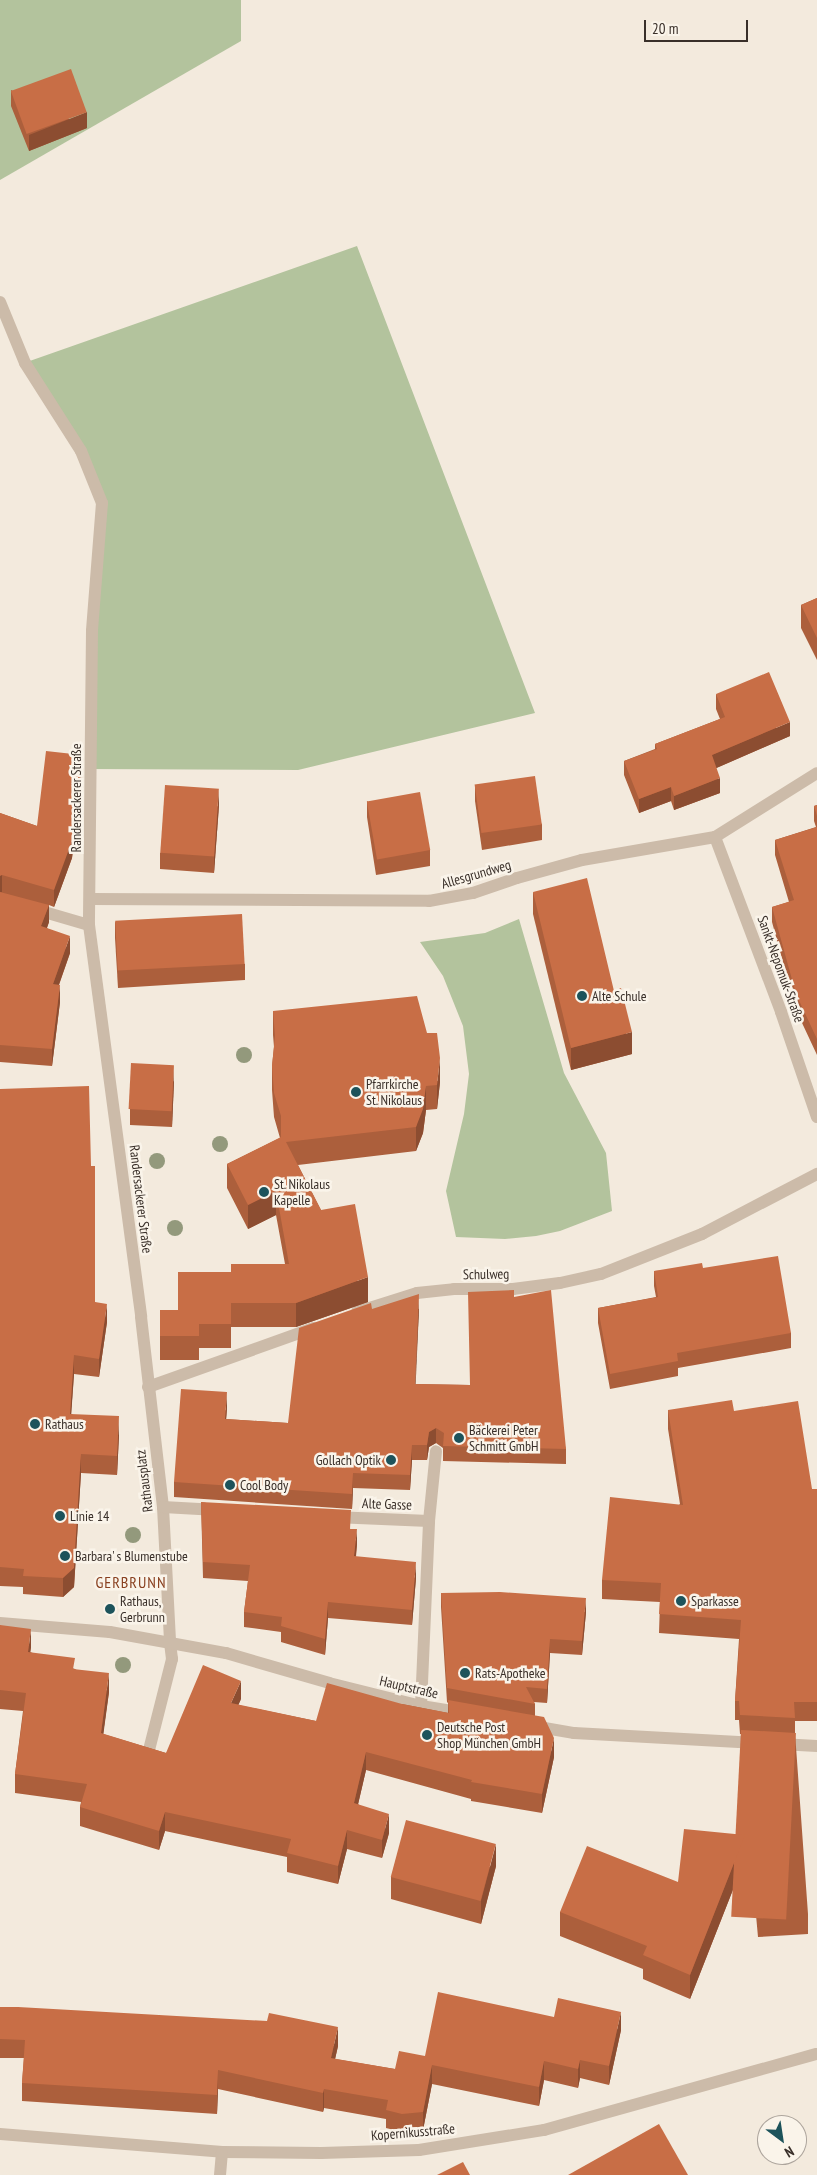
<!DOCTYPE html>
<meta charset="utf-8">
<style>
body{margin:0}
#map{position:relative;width:817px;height:2175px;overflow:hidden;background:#f3eadd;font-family:"PT Sans Narrow",sans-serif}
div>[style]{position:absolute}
.green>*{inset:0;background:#b3c39d}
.service>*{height:12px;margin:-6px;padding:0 6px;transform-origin:6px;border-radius:6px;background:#ccbba9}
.minor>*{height:12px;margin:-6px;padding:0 6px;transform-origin:6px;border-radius:6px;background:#ccbba9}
.tertiary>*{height:12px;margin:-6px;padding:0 6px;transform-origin:6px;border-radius:6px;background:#ccbba9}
.trees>*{width:16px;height:16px;margin:-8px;border-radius:50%;background:#93997c}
.wall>*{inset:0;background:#ac5f3c}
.shaded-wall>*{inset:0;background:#8c4d31;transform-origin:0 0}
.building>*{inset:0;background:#c86e46;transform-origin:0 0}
.dots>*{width:14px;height:14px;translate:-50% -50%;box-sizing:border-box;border:2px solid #faf4ea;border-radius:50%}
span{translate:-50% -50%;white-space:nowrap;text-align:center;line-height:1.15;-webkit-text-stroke:5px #faf4ea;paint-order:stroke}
.street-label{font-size:14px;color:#392f29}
.poi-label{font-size:14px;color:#392f29}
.left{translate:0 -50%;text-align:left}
.right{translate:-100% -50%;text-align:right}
.quarter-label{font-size:16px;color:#894020;letter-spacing:1px}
.north{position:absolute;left:757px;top:2115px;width:50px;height:50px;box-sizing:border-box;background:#faf4ea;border:1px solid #ada59d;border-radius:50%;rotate:149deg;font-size:14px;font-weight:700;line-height:20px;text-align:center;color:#392f29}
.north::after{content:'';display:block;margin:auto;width:18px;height:22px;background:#1d535b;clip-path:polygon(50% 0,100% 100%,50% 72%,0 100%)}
.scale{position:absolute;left:644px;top:20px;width:104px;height:22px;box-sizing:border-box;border:2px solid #392f29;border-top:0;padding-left:6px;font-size:15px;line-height:18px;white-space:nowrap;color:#392f29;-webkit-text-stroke:4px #faf4ea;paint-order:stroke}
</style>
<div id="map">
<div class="green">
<div style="clip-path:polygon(0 0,241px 0,241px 41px,0 180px)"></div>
<div style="clip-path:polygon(357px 246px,535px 713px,298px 770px,87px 769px,102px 503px,81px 451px,24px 363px)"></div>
<div style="clip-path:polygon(519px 919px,564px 1073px,606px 1153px,612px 1211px,560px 1231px,536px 1236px,505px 1239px,456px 1237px,446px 1191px,464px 1114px,469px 1074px,463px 1026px,443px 976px,420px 942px,485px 933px)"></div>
</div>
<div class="service">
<div style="left:149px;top:1750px;width:94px;rotate:-75.8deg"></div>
<div style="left:172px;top:1659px;width:17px;rotate:-97deg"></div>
</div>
<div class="minor">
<div style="left:0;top:302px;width:66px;rotate:67.7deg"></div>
<div style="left:25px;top:363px;width:104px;rotate:57.5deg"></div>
<div style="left:81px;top:451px;width:56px;rotate:68deg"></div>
<div style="left:102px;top:503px;width:128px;rotate:94.5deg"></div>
<div style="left:92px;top:631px;width:294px;rotate:90.6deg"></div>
<div style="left:89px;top:925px;width:395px;rotate:82.4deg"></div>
<div style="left:141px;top:1317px;width:191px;rotate:83.4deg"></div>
<div style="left:163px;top:1507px;width:135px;rotate:87deg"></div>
<div style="left:715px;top:837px;width:187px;rotate:69.3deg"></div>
<div style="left:781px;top:1012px;width:111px;rotate:71.1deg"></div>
<div style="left:91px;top:899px;width:338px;rotate:0.3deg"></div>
<div style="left:429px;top:901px;width:45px;rotate:-10.3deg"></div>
<div style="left:473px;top:893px;width:46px;rotate:-18.8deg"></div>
<div style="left:517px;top:878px;width:67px;rotate:-15.5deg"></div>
<div style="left:582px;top:860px;width:135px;rotate:-9.8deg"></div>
<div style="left:715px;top:837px;width:120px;rotate:-32.1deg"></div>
<div style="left:34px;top:909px;width:57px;rotate:16.2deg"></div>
<div style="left:357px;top:1312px;width:63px;rotate:-17.6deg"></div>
<div style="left:417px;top:1293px;width:37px;rotate:-6deg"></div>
<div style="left:454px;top:1289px;width:59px"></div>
<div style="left:513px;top:1289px;width:47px;rotate:-7.3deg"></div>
<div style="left:560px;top:1283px;width:42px;rotate:-12.4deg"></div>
<div style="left:601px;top:1274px;width:109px;rotate:-21.6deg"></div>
<div style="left:702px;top:1234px;width:130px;rotate:-27.6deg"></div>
<div style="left:148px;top:1387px;width:176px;rotate:-19.6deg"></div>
<div style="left:163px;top:1507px;width:54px;rotate:3.2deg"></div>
<div style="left:334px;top:1517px;width:95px;rotate:2.4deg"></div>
<div style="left:421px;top:1706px;width:185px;rotate:-87.5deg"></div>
<div style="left:429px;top:1521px;width:70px;rotate:-84.3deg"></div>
<div style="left:0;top:2134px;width:223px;rotate:4.6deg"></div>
<div style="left:222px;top:2152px;width:99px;rotate:0.6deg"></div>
<div style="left:321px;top:2153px;width:98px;rotate:-1.8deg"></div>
<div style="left:419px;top:2150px;width:127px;rotate:-9.1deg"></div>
<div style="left:544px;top:2130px;width:283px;rotate:-15.6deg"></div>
<div style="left:220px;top:2175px;width:23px;rotate:-85deg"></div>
</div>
<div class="tertiary">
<div style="left:0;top:1623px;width:110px;rotate:4.7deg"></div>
<div style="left:110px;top:1632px;width:118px;rotate:10.3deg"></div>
<div style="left:226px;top:1653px;width:107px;rotate:16.2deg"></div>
<div style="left:329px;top:1683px;width:95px;rotate:14deg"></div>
<div style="left:421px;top:1706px;width:44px;rotate:9.2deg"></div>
<div style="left:533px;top:1726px;width:42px;rotate:9.7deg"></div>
<div style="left:574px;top:1733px;width:183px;rotate:3.1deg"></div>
<div style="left:780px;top:1744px;width:37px;rotate:3deg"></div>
</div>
<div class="trees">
<div style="left:244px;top:1055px"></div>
<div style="left:220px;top:1144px"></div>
<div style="left:157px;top:1161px"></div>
<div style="left:175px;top:1228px"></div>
<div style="left:133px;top:1535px"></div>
<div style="left:123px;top:1665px"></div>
</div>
<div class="wall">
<div style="clip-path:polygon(11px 90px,87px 128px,29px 151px,11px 106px)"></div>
<div style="clip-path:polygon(817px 598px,817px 660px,801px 628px,801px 605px)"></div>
<div style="clip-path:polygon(716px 694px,790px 736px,716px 768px,720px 793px,674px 810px,671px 801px,639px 813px,624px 775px,624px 761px,655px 749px,655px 744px,720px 719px,716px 709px)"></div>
<div style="clip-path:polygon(82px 772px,72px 858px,54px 907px,49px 905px,49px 922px,47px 928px,70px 953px,59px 985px,60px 1002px,52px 1066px,0 1062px,0 813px,37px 826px)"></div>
<div style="clip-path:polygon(475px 786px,542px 824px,542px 840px,482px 850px,475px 801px)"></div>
<div style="clip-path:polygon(367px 801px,430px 850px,430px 866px,376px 875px,367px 817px)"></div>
<div style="clip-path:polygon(219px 805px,214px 873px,160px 869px,160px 853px)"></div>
<div style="clip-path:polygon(817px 805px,817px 1055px,796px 1010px,772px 922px,772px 907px,789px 902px,775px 855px,775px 840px,816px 827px,814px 821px,814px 806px)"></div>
<div style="clip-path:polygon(533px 892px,614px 991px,632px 1054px,571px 1070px,533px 914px)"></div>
<div style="clip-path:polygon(115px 922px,245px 964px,245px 980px,118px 988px,115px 938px)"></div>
<div style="clip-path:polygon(273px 1011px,440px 1082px,437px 1109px,426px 1110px,423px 1133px,416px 1151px,298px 1165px,368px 1302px,296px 1327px,231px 1327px,231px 1348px,199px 1348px,199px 1360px,160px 1360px,160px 1310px,178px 1310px,231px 1272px,285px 1264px,276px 1215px,248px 1229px,227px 1188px,227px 1164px,280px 1138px,274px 1117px,272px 1090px,272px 1066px,274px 1047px,273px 1035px)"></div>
<div style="clip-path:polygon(174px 1081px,172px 1127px,130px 1125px,130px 1109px)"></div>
<div style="clip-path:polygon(0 1089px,91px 1166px,95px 1302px,107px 1322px,99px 1377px,74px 1374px,71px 1414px,119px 1435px,117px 1475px,81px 1473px,74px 1587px,63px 1597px,23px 1594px,23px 1587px,0 1586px)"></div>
<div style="clip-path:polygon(703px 1268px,791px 1333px,791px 1348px,678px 1368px,678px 1376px,610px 1389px,598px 1323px,598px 1308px,656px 1297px,654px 1286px,654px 1271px)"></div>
<div style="clip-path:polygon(514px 1297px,566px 1449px,566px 1464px,443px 1461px,443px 1448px,436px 1443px,429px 1447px,427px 1460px,412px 1460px,410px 1490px,353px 1488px,352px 1509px,174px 1497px,174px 1482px,227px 1408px,226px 1419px,288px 1423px,372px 1309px,419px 1309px,415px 1384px,470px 1385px)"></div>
<div style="clip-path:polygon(668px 1410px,734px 1411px,812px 1489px,817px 1489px,817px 1721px,795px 1721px,795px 1733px,808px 1914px,808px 1934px,758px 1937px,741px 1750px,741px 1734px,740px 1734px,739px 1720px,735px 1720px,735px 1701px,739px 1639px,659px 1633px,660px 1602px,602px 1599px,602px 1580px,680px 1504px,668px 1429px)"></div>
<div style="clip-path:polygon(201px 1502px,351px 1529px,357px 1544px,356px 1557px,416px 1578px,412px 1625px,328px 1618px,325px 1655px,281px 1642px,281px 1632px,244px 1627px,244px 1612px,248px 1581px,203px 1578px)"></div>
<div style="clip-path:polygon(441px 1593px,586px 1612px,582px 1655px,550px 1653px,547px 1703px,534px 1702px,535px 1704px,535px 1716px,554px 1757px,542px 1813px,471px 1801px,471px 1799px,366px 1770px,358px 1804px,389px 1833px,382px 1858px,347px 1849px,338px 1884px,287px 1872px,287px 1857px,165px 1831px,159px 1850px,80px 1826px,80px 1807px,81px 1802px,15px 1793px,15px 1774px,23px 1711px,0 1709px,0 1625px,31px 1647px,30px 1652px,75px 1669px,109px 1692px,103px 1734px,166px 1753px,241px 1699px,238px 1705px,316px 1721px,402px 1704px,448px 1713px,448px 1703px,447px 1702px,441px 1607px)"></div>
<div style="clip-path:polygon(745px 1859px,690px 1999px,643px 1979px,643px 1969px,560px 1936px,560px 1912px,678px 1882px)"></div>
<div style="clip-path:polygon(496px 1866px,481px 1924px,391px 1899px,391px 1877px)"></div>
<div style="clip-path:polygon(0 2007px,338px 2046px,335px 2059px,395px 2069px,425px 2056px,554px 2017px,621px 2030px,609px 2085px,580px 2078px,578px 2088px,544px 2080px,539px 2106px,432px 2084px,423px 2130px,402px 2132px,386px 2128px,386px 2119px,324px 2108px,323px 2112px,218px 2089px,217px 2114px,22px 2101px,22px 2083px,24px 2058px,0 2058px)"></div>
</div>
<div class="shaded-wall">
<div style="clip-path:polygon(87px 112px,87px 128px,29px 151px,29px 135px)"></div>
<div style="clip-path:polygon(790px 722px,790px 736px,712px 770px,712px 755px)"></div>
<div style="clip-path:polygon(82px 755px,82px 772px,72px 858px,54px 907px,54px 890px)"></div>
<div style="clip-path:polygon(720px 778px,720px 793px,674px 810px,674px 796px)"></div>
<div style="clip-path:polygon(671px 787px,671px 801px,639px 813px,639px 799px)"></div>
<div style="clip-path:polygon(219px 789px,219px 805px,214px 873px,214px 857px)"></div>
<div style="left:2px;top:875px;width:17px;height:2px;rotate:90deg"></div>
<div style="clip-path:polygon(49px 905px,49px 922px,41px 943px,41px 926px)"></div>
<div style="clip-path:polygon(70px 936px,70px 953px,53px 1001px,53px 984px)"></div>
<div style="clip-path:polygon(60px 985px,60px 1002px,52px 1066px,52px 1049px)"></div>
<div style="clip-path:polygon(632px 1032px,632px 1054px,571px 1070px,571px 1048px)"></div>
<div style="clip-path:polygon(440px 1058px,440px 1082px,437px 1109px,437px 1085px)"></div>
<div style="clip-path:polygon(174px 1065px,174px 1081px,172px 1127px,172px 1111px)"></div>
<div style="clip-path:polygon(426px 1086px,426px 1110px,423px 1133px,416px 1151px,416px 1127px)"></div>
<div style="clip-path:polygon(276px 1191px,276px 1215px,248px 1229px,248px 1205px)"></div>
<div style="clip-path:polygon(368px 1277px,368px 1302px,296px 1327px,296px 1303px)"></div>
<div style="clip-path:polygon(419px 1294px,419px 1309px,415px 1399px,415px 1384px)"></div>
<div style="clip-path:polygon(107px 1304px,107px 1322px,99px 1377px,99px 1359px)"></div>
<div style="clip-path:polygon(74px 1355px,74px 1374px,70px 1432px,70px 1414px)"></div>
<div style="clip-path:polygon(227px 1392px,227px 1408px,225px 1435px,225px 1419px)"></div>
<div style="clip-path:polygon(119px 1416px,119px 1435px,117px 1475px,117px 1456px)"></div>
<div style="clip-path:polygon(436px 1428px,436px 1443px,429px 1447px,427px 1460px,427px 1445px,429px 1432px)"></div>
<div style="clip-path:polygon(412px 1445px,412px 1460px,410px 1490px,410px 1475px)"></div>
<div style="clip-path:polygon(81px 1454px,81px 1473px,74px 1587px,63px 1597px,63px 1578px)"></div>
<div style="clip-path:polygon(353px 1473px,353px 1488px,352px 1509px,352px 1494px)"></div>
<div style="clip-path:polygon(357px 1529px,357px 1544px,354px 1572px,354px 1556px)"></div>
<div style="clip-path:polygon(416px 1562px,416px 1578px,412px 1625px,412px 1610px)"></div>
<div style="clip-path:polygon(586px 1598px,586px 1612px,582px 1655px,582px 1641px)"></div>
<div style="clip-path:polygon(328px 1602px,328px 1618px,325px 1655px,325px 1639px)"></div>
<div style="clip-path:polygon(31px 1629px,31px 1647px,28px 1670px,28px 1652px)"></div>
<div style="clip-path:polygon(550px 1639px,550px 1653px,547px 1703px,547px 1689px)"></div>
<div style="clip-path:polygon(109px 1673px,109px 1692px,101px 1752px,101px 1733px)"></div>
<div style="clip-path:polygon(241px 1681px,241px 1699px,231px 1722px,231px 1703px)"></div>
<div style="clip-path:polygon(554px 1738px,554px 1757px,542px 1813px,542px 1794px)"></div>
<div style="clip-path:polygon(366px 1752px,366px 1770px,354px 1822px,354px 1803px)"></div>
<div style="clip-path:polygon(165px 1812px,165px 1831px,159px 1850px,159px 1831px)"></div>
<div style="clip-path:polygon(389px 1814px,389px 1833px,382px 1858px,382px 1840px)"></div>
<div style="clip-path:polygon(347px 1830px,347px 1849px,338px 1884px,338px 1866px)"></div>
<div style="clip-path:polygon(745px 1835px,745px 1859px,690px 1999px,690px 1975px)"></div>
<div style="clip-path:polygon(496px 1844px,496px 1866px,481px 1924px,481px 1901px)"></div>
<div style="clip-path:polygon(621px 2012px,621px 2030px,609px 2085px,609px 2066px)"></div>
<div style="clip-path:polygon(338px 2027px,338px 2046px,331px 2077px,331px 2058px)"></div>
<div style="clip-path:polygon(580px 2060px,580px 2078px,578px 2088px,578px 2069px)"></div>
<div style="clip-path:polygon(544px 2061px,544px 2080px,539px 2106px,539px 2087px)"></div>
<div style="clip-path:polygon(432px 2065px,432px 2084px,423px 2130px,423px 2112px)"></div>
<div style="clip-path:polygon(218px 2070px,218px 2089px,217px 2114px,217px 2095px)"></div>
<div style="clip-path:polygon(324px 2089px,324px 2108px,323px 2112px,323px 2093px)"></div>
</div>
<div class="building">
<div style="left:71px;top:69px;width:46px;height:64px;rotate:70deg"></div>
<div style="clip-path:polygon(817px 598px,817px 638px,801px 605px)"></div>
<div style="clip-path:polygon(769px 672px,790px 722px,712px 755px,720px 778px,674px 796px,671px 787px,639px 799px,624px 761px,657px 749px,655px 744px,725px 717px,716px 694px)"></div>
<div style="clip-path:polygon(46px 751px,82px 755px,72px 841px,54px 890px,2px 875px,0 876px,0 813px,37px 826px)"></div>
<div style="left:535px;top:776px;width:49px;height:61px;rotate:82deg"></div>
<div style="left:165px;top:785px;width:54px;height:68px;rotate:4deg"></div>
<div style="left:420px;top:792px;width:59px;height:54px;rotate:80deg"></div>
<div style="clip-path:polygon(817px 805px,817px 816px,814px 806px)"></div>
<div style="clip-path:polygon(817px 827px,817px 1039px,796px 994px,772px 907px,794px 900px,775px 840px)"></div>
<div style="clip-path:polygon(587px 878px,614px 991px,621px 988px,632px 1032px,571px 1048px,533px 892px)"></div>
<div style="clip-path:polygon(0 892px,49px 905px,41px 926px,70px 936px,53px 984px,60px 985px,52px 1049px,0 1045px)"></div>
<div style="left:242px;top:914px;width:50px;height:127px;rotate:87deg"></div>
<div style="clip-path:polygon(417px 996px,427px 1033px,437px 1033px,440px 1058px,437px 1085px,426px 1086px,423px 1109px,416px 1127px,286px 1142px,321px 1210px,355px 1204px,368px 1277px,296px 1303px,231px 1303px,231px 1324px,199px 1324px,199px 1336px,160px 1336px,160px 1310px,178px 1310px,178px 1272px,231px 1272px,231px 1264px,289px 1264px,276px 1191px,248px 1205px,227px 1164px,281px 1137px,281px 1116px,274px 1093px,272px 1066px,275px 1036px,273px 1011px)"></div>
<div style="left:131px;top:1063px;width:43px;height:46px;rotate:3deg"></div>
<div style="clip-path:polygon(89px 1086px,91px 1166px,95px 1166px,95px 1302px,107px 1304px,99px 1359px,74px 1355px,70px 1414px,119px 1416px,117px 1456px,81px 1454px,74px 1568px,63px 1578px,23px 1576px,24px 1569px,0 1567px,0 1089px)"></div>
<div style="clip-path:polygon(778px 1256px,791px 1333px,677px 1353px,678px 1361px,610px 1374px,598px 1308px,658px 1297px,654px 1271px,702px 1263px,703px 1268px)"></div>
<div style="clip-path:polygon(514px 1290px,514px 1297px,551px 1290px,566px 1449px,443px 1446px,444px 1433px,436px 1428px,429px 1432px,427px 1445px,412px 1445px,410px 1475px,353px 1473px,352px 1494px,174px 1482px,181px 1389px,227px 1392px,225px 1419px,288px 1423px,299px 1328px,371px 1303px,372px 1309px,419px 1294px,415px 1384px,470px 1385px,468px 1292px)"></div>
<div style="clip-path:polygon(732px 1400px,734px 1411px,798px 1401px,812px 1489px,817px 1489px,817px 1702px,794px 1702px,795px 1718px,740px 1715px,739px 1701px,735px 1701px,741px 1620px,659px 1614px,661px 1583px,602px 1580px,610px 1497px,683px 1505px,668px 1410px)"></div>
<div style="clip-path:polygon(201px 1502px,351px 1510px,350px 1529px,357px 1529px,354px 1556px,416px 1562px,412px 1610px,328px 1602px,325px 1639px,281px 1626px,282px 1617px,244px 1612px,250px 1565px,203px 1562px)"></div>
<div style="clip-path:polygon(500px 1592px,586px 1598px,582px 1641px,550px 1639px,547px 1689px,526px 1687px,535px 1704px,447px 1688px,441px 1593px)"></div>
<div style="clip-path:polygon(0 1625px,31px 1629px,28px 1652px,75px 1658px,73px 1669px,109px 1673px,101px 1733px,166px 1753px,203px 1665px,241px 1681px,231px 1703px,316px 1721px,327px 1683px,402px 1704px,449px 1713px,448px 1700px,544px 1717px,554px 1738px,542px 1794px,471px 1782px,472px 1780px,366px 1752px,354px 1803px,389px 1814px,382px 1840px,347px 1830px,338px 1866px,287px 1853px,291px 1839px,165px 1812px,159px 1831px,80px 1807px,87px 1784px,15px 1774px,26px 1693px,0 1690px)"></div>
<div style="left:741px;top:1730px;width:55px;height:187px;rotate:3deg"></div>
<div style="left:406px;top:1820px;width:93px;height:59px;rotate:15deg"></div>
<div style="clip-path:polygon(684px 1829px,745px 1835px,690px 1975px,643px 1955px,647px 1946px,560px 1912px,587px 1846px,678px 1882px)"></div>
<div style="clip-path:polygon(438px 1992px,554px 2017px,558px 1998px,621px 2012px,609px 2066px,580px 2060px,578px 2069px,544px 2061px,539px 2087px,432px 2065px,423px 2112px,402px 2114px,386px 2110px,388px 2100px,324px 2089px,323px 2093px,218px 2070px,217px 2095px,22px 2083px,25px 2040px,0 2039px,0 2007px,18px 2007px,267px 2021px,269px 2013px,338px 2027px,331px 2058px,395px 2069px,399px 2051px,425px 2056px)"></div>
<div style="clip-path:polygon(659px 2124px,688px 2175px,568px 2175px)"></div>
<div style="clip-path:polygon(463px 2162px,470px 2175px,437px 2175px)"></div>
</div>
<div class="dots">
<div style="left:582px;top:996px;background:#1d535b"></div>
<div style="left:356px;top:1092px;background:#1d535b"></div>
<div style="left:264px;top:1192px;background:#1d535b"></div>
<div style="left:35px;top:1424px;background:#1d535b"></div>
<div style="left:459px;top:1438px;background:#1d535b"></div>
<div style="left:391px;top:1460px;background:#1d535b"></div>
<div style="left:230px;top:1485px;background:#1d535b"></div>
<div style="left:60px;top:1516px;background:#1d535b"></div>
<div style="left:65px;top:1556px;background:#1d535b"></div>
<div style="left:681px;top:1601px;background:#1d535b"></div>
<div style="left:110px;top:1609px;background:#1d535b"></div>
<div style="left:465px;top:1673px;background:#1d535b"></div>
<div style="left:427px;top:1735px;background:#1d535b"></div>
</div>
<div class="street-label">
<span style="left:76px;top:798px;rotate:-90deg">Randersackerer Straße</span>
<span style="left:476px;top:874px;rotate:-16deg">Allesgrundweg</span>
<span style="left:781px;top:969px;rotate:70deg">Sankt-Nepomuk-Straße</span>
<span style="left:141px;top:1199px;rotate:83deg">Randersackerer Straße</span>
<span style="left:486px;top:1274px;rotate:-1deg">Schulweg</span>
<span style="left:144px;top:1481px;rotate:-97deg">Rathausplatz</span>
<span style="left:387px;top:1504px;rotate:2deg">Alte Gasse</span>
<span style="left:409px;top:1687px;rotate:13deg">Hauptstraße</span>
<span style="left:413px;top:2132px;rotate:-5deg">Kopernikusstraße</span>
</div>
<div class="poi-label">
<span class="left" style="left:592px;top:996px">Alte Schule</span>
<span class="left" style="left:366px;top:1092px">Pfarrkirche<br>St. Nikolaus</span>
<span class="left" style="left:274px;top:1192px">St. Nikolaus<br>Kapelle</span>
<span class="left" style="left:45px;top:1424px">Rathaus</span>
<span class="left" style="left:469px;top:1438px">Bäckerei Peter<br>Schmitt GmbH</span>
<span class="right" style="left:381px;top:1460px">Gollach Optik</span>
<span class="left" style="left:240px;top:1485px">Cool Body</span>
<span class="left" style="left:70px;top:1516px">Linie 14</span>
<span class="left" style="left:75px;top:1556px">Barbara' s Blumenstube</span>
<span class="left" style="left:120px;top:1609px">Rathaus,<br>Gerbrunn</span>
<span class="left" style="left:691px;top:1601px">Sparkasse</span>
<span class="left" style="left:475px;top:1673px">Rats-Apotheke</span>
<span class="left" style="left:437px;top:1735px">Deutsche Post<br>Shop München GmbH</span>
</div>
<div class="quarter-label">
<span style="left:131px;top:1582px">GERBRUNN</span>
</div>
<div class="north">N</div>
<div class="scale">20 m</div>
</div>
